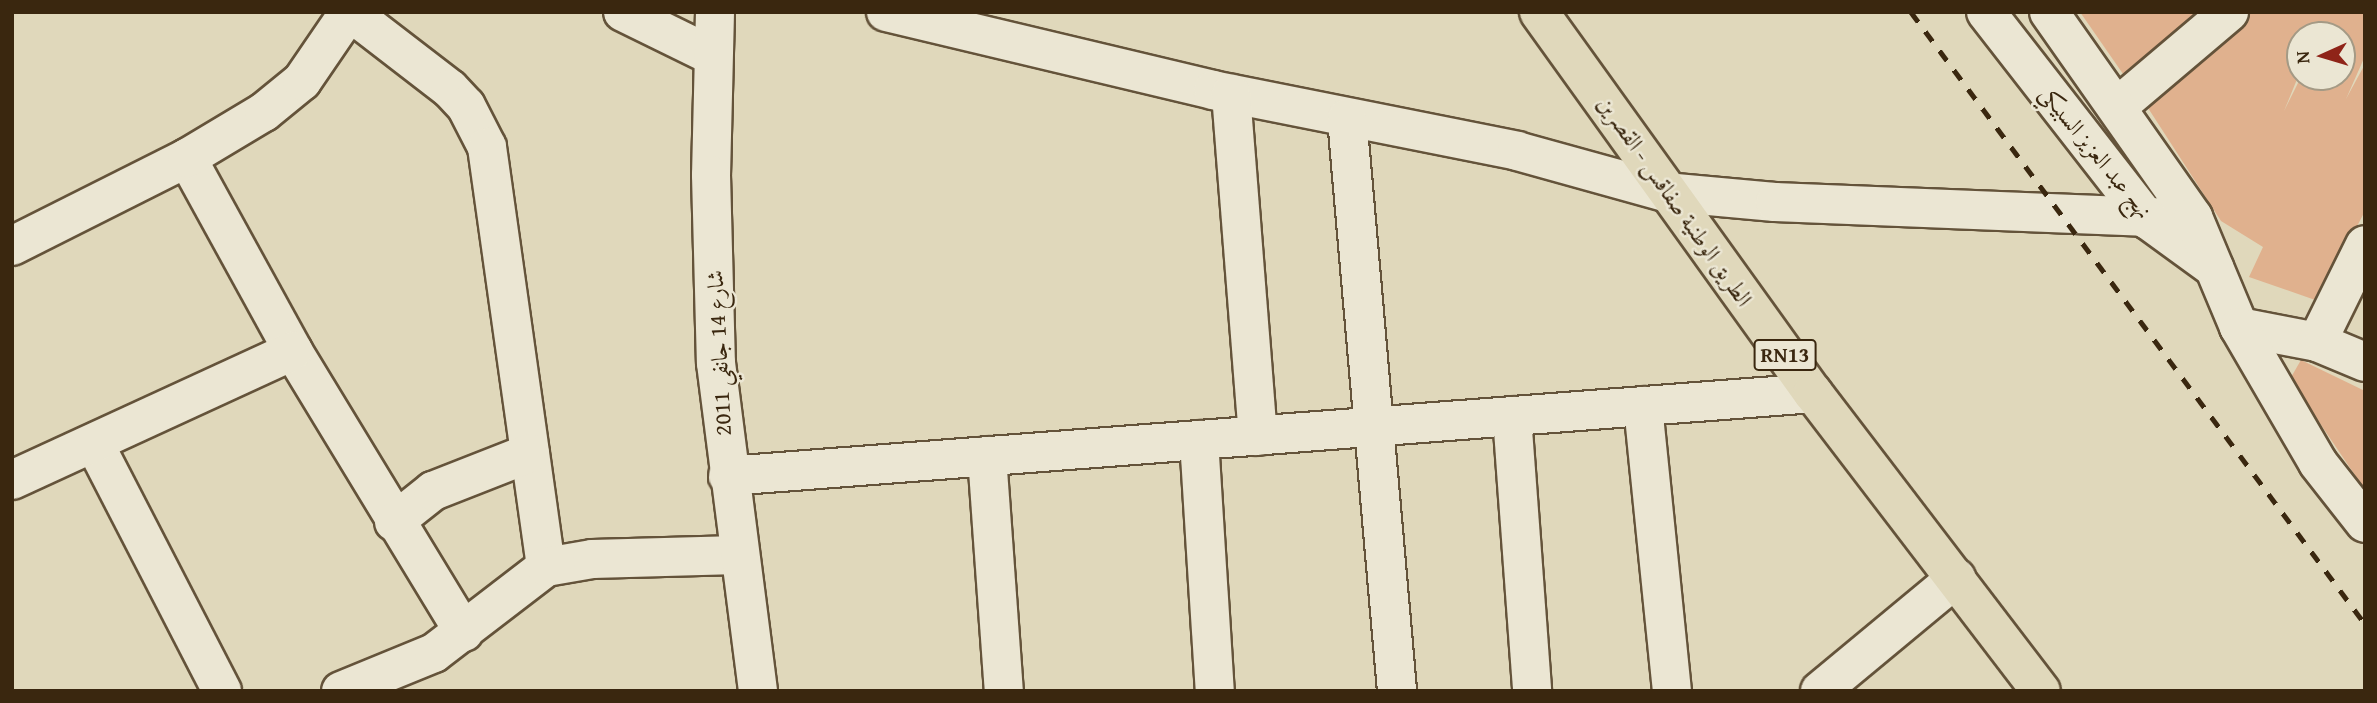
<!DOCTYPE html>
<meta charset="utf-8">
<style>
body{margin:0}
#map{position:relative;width:2377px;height:703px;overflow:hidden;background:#e0d8bb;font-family:"Gentium Book Plus",Amiri,serif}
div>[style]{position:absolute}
.building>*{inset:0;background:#e0b18e}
.roads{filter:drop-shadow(2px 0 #64533a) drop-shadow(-2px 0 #64533a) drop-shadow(0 2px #64533a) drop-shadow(0 -2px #64533a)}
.street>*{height:38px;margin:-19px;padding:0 19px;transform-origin:19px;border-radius:19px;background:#ebe6d3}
.secondary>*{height:38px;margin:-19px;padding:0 19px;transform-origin:19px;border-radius:19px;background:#ebe6d3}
.primary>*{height:38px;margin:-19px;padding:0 19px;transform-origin:19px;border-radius:19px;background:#e0d8bb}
.rail>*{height:5px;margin-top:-2.5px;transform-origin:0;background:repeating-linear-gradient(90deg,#3a270f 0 12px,transparent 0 24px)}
span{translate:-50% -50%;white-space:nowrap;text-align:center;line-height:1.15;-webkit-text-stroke:5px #ebe6d3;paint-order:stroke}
.shield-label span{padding:2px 5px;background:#ebe6d3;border:2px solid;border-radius:5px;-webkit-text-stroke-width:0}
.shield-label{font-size:21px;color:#3a270f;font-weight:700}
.street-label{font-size:23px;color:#3a270f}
.frame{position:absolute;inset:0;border:14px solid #3a270f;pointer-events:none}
.north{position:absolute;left:2286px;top:21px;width:70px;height:70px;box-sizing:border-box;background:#ebe6d3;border:2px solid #a49a85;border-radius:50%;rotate:266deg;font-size:19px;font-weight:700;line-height:28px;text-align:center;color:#3a270f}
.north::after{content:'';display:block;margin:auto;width:24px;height:32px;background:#8f2418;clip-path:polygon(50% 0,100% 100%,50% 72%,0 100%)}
</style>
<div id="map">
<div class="building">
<div style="clip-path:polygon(2080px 12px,2220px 12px,2130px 84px)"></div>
<div style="clip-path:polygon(evenodd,2244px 12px,2365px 12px,2365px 56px,2346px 99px,2365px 64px,2365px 211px,2318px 301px,2249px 277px,2263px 247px,2221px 221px,2139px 94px,2244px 12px,2319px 26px,2317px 35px,2342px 35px,2342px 77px,2301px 77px,2284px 111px,2300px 72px,2300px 35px,2315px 35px,2319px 26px)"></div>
<div style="clip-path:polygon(2301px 360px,2365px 391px,2365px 490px,2290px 379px)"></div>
</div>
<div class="roads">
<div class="street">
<div style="left:350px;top:12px;width:126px;rotate:37.6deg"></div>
<div style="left:450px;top:89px;width:23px;rotate:47deg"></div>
<div style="left:466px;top:106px;width:46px;rotate:62.9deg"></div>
<div style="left:487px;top:147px;width:424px;rotate:82deg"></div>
<div style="left:623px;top:12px;width:100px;rotate:26.1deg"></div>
<div style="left:886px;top:12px;width:336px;rotate:13.4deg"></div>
<div style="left:1213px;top:90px;width:310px;rotate:11.3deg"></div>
<div style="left:1517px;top:151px;width:154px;rotate:15.5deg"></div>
<div style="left:1665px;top:192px;width:110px;rotate:5.2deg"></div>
<div style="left:1775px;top:202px;width:399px;rotate:2.3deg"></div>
<div style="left:1231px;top:94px;width:343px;rotate:85.5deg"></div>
<div style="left:2117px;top:107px;width:147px;rotate:-40.3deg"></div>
<div style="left:1347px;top:118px;width:575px;rotate:85.01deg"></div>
<div style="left:187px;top:158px;width:220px;rotate:61.2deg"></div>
<div style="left:293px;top:351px;width:329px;rotate:58.7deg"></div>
<div style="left:12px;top:246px;width:196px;rotate:-26.7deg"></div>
<div style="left:187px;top:158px;width:90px;rotate:-30.9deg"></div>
<div style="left:264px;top:112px;width:49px;rotate:-39.2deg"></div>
<div style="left:302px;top:81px;width:83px;rotate:-55.7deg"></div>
<div style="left:2239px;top:327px;width:79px;rotate:10.9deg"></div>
<div style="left:2317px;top:342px;width:52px;rotate:22.6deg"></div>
<div style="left:2317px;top:342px;width:108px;rotate:-63.7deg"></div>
<div style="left:1643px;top:406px;width:286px;rotate:84.2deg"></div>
<div style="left:1512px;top:416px;width:276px;rotate:85.8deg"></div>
<div style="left:1199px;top:440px;width:252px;rotate:86.4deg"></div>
<div style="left:94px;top:443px;width:279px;rotate:62.7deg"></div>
<div style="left:987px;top:456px;width:236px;rotate:85.9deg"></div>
<div style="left:728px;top:476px;width:1088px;rotate:-4.37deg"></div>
<div style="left:12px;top:480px;width:309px;rotate:-24.7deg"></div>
<div style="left:394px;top:522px;width:50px;rotate:-38.5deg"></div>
<div style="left:433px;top:491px;width:104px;rotate:-21.4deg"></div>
<div style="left:341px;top:691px;width:100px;rotate:-22.2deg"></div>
<div style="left:434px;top:653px;width:141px;rotate:-37.5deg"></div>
<div style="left:546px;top:567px;width:47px;rotate:-9.9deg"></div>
<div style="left:592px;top:559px;width:146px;rotate:-1.6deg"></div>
<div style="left:1820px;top:691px;width:177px;rotate:-39.7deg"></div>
</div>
<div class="secondary">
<div style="left:715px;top:12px;width:163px;rotate:91.4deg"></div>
<div style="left:711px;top:175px;width:188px;rotate:88.5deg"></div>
<div style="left:716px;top:363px;width:331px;rotate:82.7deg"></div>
<div style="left:1986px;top:12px;width:264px;rotate:52.1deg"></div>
<div style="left:2148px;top:220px;width:82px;rotate:36deg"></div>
<div style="left:2049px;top:12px;width:251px;rotate:54.9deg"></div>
<div style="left:2193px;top:217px;width:119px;rotate:67.3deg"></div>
<div style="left:2239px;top:327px;width:157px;rotate:59.8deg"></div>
<div style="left:2318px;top:463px;width:76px;rotate:51.9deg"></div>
</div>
<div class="primary">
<div style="left:1539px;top:12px;width:469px;rotate:54.3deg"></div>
<div style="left:1813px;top:393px;width:375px;rotate:52.6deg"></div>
</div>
</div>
<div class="rail">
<div style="left:1911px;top:12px;width:762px;rotate:53.43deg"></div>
</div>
<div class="shield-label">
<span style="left:1785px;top:355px">RN13</span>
</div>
<div class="street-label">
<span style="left:2096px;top:152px;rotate:51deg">نهج عبد العزيز السبيكي</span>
<span style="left:1675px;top:201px;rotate:55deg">الطريق الوطنية صفاقس - القصرين</span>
<span style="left:719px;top:353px;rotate:-93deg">شارع 14 جانفي 2011</span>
</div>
<div class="frame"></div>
<div class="north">N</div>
</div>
